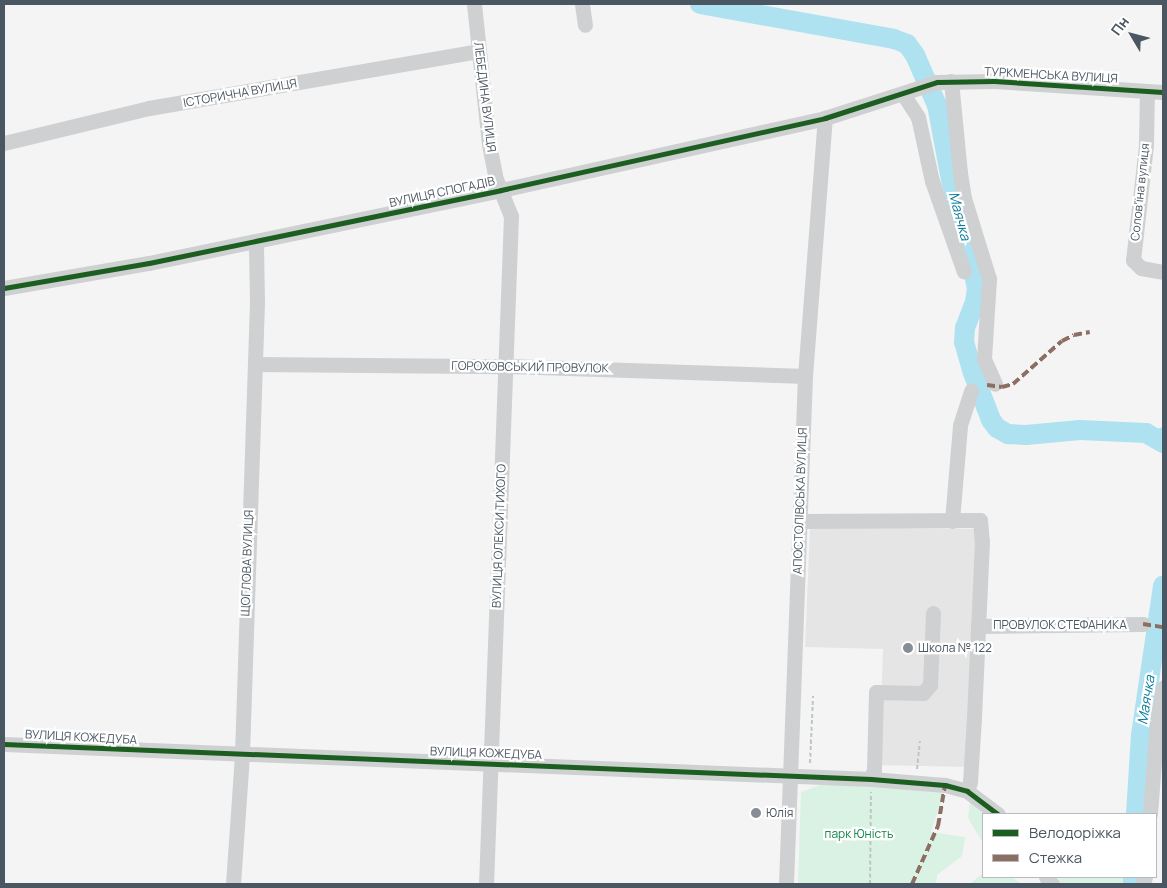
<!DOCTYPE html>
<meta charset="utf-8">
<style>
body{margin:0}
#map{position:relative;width:1167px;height:888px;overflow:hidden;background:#f4f4f4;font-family:Manrope,sans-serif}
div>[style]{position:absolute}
.education>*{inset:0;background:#e6e5e6}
.green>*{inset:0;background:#d9f2e3;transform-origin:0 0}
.stream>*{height:3px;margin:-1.5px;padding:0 1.5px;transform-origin:1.5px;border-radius:1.5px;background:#aee2f0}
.river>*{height:20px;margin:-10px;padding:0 10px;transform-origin:10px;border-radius:10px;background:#aee2f0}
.path>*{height:2px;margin-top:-1px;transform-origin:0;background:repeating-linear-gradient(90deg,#bcc7c4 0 4px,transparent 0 6.5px)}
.minor>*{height:15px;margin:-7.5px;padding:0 7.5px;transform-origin:7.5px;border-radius:7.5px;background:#ced0d2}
.quiet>*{height:4px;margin-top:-2px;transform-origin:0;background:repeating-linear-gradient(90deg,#8d6e63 0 8px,transparent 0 12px)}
.cycleway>*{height:5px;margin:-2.5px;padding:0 2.5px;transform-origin:2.5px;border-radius:2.5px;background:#1b5e20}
.dots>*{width:14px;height:14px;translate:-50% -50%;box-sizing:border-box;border:2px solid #fff;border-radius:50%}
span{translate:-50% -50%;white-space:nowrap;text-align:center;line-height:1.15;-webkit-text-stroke:4.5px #fff;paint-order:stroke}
.street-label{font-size:12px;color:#4a5661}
.poi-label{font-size:12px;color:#4a5661}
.left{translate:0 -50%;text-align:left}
.park-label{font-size:12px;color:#17864f}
.water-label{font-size:14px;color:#0c7c9b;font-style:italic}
.frame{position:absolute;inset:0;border:5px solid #4a5661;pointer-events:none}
.legend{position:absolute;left:982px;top:813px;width:175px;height:65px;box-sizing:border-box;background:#fff;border:1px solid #b7bbc0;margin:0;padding:6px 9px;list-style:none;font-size:15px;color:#4a5661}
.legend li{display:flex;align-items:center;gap:10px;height:25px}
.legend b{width:25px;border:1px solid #b7bbc0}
.north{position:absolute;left:1107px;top:10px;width:50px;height:50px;-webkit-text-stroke:4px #fff;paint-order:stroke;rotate:307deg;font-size:14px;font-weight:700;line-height:20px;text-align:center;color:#4a5661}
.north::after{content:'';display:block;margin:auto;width:18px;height:22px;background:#4a5661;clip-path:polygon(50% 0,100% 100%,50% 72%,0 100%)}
</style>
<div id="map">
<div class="education">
<div style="clip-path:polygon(810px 527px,977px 529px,967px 767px,879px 765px,883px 649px,805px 647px)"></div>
</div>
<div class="green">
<div style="clip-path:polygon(826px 783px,945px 790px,931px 832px,965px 837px,962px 856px,937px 875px,936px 884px,798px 884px,801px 792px)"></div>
<div style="clip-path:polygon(970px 801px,991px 814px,983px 814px,983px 843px,968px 818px)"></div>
<div style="clip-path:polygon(983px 873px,983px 877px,1013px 877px,1020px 884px,970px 884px)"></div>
<div style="left:1059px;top:877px;width:67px;height:9px"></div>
</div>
<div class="stream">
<div style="left:1146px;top:433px;width:18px;rotate:-16deg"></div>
</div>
<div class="river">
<div style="left:700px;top:4px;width:197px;rotate:10.2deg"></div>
<div style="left:894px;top:39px;width:14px;rotate:21deg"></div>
<div style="left:907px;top:44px;width:14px;rotate:54deg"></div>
<div style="left:915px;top:55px;width:55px;rotate:66.3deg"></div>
<div style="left:937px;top:105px;width:76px;rotate:79.4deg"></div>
<div style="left:951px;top:180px;width:75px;rotate:75.4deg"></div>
<div style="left:970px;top:253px;width:37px;rotate:79deg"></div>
<div style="left:977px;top:289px;width:13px;rotate:99deg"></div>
<div style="left:975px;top:302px;width:28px;rotate:111deg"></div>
<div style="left:965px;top:328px;width:14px;rotate:94deg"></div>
<div style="left:964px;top:342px;width:32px;rotate:74deg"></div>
<div style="left:973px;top:373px;width:50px;rotate:69deg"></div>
<div style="left:991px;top:420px;width:10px;rotate:53deg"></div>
<div style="left:997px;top:428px;width:13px;rotate:29deg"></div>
<div style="left:1008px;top:434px;width:18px;rotate:3deg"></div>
<div style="left:1026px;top:435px;width:54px;rotate:-5.3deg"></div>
<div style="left:1080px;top:430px;width:66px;rotate:2.6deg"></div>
<div style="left:1146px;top:433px;width:20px;rotate:30deg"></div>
<div style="left:1136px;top:814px;width:79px;rotate:-86.4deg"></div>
<div style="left:1141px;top:735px;width:151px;rotate:-81.6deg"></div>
<div style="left:1133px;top:884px;width:7px;rotate:-90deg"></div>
</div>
<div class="path">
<div style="left:810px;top:763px;width:67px;rotate:-87.4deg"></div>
<div style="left:917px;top:769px;width:28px;rotate:-84deg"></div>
<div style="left:870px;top:884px;width:92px;rotate:-89.4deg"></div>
</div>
<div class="minor">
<div style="left:474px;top:4px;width:141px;rotate:83.9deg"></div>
<div style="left:489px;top:144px;width:36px;rotate:79deg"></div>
<div style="left:496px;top:179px;width:40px;rotate:68deg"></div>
<div style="left:511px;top:216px;width:668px;rotate:92.14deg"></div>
<div style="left:582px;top:4px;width:21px;rotate:82deg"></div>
<div style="left:951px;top:81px;width:92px;rotate:84.4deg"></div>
<div style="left:960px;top:173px;width:25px;rotate:81deg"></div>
<div style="left:964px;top:198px;width:85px;rotate:72.8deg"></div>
<div style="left:989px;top:279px;width:80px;rotate:93.6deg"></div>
<div style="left:984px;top:359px;width:27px;rotate:66deg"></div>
<div style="left:1147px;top:91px;width:54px;rotate:91.1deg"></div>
<div style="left:1146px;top:145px;width:116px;rotate:96.4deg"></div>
<div style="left:1133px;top:260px;width:11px;rotate:45deg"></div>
<div style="left:1141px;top:268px;width:22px;rotate:10deg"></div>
<div style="left:903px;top:94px;width:27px;rotate:57deg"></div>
<div style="left:918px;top:117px;width:66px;rotate:77.7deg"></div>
<div style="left:932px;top:181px;width:96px;rotate:70.6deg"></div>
<div style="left:4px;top:143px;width:149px;rotate:-13.6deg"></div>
<div style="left:149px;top:108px;width:334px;rotate:-9.8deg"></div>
<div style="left:4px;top:288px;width:147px;rotate:-9.8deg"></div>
<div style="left:149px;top:263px;width:359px;rotate:-11.7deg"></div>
<div style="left:501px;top:190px;width:332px;rotate:-12.5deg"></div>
<div style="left:825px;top:118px;width:118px;rotate:-17.8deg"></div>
<div style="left:937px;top:82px;width:57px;rotate:-1deg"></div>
<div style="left:994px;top:81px;width:169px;rotate:3.7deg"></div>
<div style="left:255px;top:364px;width:250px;rotate:0.5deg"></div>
<div style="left:505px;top:366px;width:300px;rotate:1.9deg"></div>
<div style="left:800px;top:521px;width:180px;rotate:-0.3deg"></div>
<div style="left:980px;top:520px;width:21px;rotate:85deg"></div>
<div style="left:982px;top:541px;width:177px;rotate:92.6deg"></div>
<div style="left:974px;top:718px;width:64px;rotate:93.6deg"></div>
<div style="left:970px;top:782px;width:9px;rotate:108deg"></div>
<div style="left:952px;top:521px;width:96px;rotate:-85.2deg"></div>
<div style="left:960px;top:425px;width:36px;rotate:-72deg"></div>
<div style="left:978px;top:626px;width:165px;rotate:-0.7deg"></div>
<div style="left:4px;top:744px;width:868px;rotate:2.31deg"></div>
<div style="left:871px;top:779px;width:74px;rotate:4.6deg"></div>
<div style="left:945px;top:785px;width:23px;rotate:15deg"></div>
<div style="left:967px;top:791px;width:39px;rotate:37deg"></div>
<div style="left:871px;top:779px;width:10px;rotate:-73deg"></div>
<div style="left:874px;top:769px;width:77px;rotate:-88.5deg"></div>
<div style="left:876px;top:692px;width:47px;rotate:1.2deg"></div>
<div style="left:923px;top:693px;width:11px;rotate:-49deg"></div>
<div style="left:930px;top:685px;width:72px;rotate:-87.6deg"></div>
<div style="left:1150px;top:814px;width:92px;rotate:-85.6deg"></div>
<div style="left:1157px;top:722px;width:35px;rotate:-80deg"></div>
<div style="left:1046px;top:877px;width:9px;rotate:49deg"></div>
<div style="left:233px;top:884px;width:130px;rotate:-86deg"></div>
<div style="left:242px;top:754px;width:452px;rotate:-88.1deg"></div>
<div style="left:257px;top:302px;width:60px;rotate:-91deg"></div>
<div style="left:786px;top:884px;width:508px;rotate:-87.86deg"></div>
<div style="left:805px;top:376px;width:259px;rotate:-85.6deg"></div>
<div style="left:1143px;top:884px;width:7px;rotate:-74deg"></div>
</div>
<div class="quiet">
<div style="left:987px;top:385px;width:15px;rotate:8deg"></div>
<div style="left:1002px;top:387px;width:11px;rotate:-15deg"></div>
<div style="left:1013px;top:384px;width:65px;rotate:-41.3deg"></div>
<div style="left:1062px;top:341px;width:13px;rotate:-27deg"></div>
<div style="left:1074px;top:335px;width:16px;rotate:-11deg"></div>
<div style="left:1143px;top:624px;width:20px;rotate:9deg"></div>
<div style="left:912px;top:884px;width:64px;rotate:-65.9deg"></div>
<div style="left:938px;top:826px;width:42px;rotate:-80.3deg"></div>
</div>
<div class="cycleway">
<div style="left:4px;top:288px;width:147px;rotate:-9.8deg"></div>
<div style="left:149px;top:263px;width:359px;rotate:-11.7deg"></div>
<div style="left:501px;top:190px;width:332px;rotate:-12.5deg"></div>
<div style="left:825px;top:118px;width:118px;rotate:-17.8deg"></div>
<div style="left:937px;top:82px;width:57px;rotate:-1deg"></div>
<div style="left:994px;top:81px;width:169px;rotate:3.7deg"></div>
<div style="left:4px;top:744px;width:868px;rotate:2.31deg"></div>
<div style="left:871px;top:779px;width:74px;rotate:4.6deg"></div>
<div style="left:945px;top:785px;width:23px;rotate:15deg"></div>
<div style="left:967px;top:791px;width:39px;rotate:37deg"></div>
</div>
<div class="dots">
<div style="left:908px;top:648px;background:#868d94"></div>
<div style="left:756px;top:813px;background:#868d94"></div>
</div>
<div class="street-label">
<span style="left:1051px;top:75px;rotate:3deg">ТУРКМЕНСЬКА ВУЛИЦЯ</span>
<span style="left:240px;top:93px;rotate:-10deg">ІСТОРИЧНА ВУЛИЦЯ</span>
<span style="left:485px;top:97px;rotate:83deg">ЛЕБЕДИНА ВУЛИЦЯ</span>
<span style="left:442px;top:192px;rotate:-12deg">ВУЛИЦЯ СПОГАДІВ</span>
<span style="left:1140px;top:192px;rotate:-84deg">Соловʼїна вулиця</span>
<span style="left:530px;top:367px;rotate:1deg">ГОРОХОВСЬКИЙ ПРОВУЛОК</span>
<span style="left:800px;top:501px;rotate:-88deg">АПОСТОЛІВСЬКА ВУЛИЦЯ</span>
<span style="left:499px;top:536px;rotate:-88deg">ВУЛИЦЯ ОЛЕКСИ ТИХОГО</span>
<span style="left:247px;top:563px;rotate:-88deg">ЩОГЛОВА ВУЛИЦЯ</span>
<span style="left:1060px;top:625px">ПРОВУЛОК СТЕФАНИКА</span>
<span style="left:81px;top:737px;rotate:3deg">ВУЛИЦЯ КОЖЕДУБА</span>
<span style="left:486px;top:753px;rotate:2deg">ВУЛИЦЯ КОЖЕДУБА</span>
</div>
<div class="poi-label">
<span class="left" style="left:918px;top:648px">Школа № 122</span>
<span class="left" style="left:766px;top:813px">Юлія</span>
</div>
<div class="park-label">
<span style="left:859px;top:834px">парк Юність</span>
</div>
<div class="water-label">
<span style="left:960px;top:216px;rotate:75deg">Маячка</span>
<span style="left:1146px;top:700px;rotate:-81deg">Маячка</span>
</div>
<div class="frame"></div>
<ul class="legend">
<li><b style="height:6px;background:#1b5e20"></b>Велодоріжка</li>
<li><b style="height:6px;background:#8d6e63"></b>Стежка</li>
</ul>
<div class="north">Пн</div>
</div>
